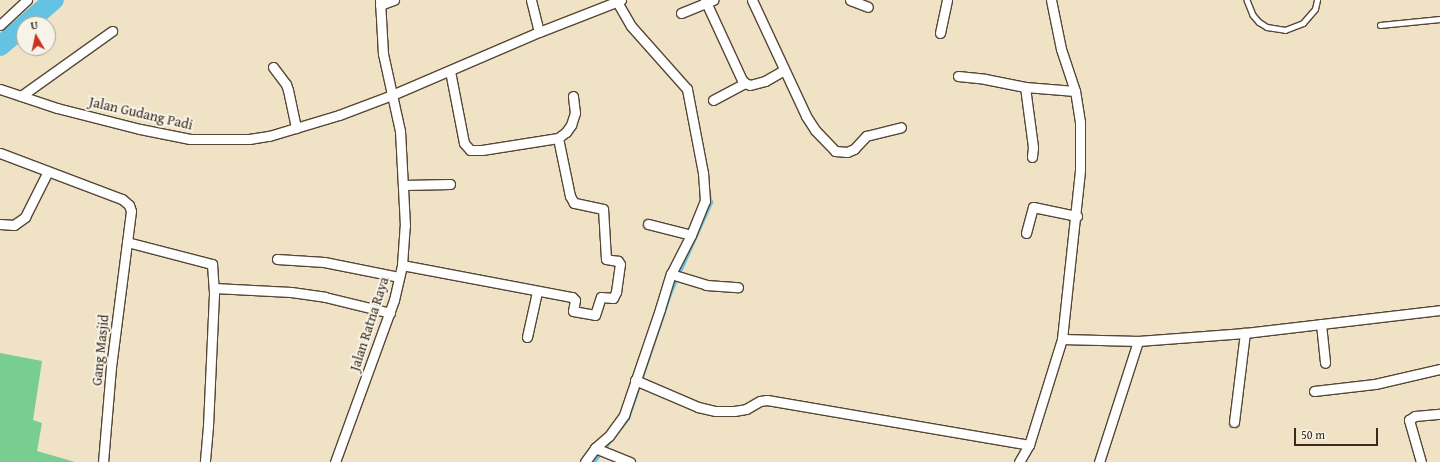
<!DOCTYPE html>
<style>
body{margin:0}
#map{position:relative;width:1440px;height:462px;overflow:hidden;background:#f0e2c4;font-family:"Gentium Book Plus",serif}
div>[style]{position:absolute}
.green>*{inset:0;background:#78cd91}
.stream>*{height:3.5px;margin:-1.75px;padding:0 1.75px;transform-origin:1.75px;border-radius:1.75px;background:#64c3e2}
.river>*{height:20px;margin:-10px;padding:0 10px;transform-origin:10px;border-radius:10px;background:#64c3e2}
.roads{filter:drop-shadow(1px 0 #564637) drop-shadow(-1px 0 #564637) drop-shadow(0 1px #564637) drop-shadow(0 -1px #564637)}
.service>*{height:4.5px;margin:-2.25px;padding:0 2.25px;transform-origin:2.25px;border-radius:2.25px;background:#fff}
.minor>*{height:9px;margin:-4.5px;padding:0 4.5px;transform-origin:4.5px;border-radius:4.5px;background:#fff}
span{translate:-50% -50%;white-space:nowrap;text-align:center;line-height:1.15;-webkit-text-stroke:4px #f7f3e8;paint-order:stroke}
.street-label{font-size:14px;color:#3b2a1e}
.north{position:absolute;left:16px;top:16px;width:40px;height:40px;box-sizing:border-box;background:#f7f3e8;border:1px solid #aca397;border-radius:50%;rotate:351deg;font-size:11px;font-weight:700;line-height:16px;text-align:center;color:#3b2a1e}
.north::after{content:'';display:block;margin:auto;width:14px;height:18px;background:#c8321e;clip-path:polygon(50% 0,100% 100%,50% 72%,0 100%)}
.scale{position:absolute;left:1294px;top:428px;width:84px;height:18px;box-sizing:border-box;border:2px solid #3b2a1e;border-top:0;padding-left:5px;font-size:12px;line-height:14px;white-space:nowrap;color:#3b2a1e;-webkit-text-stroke:3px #f7f3e8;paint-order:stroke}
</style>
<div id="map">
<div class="green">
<div style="clip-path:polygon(0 353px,42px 361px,33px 420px,42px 423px,37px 451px,75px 462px,0 462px)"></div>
</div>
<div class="stream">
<div style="left:594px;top:462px;width:55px;rotate:-51.7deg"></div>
<div style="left:628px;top:419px;width:134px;rotate:-71.3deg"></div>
<div style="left:671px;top:292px;width:98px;rotate:-65.8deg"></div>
<div style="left:711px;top:203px;width:11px;rotate:-105deg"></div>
</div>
<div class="river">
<div style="left:26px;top:24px;width:37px;rotate:-41deg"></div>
<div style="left:0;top:46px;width:31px;rotate:-40deg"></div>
</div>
<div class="roads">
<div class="service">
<div style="left:1247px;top:0;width:16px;rotate:68deg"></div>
<div style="left:1253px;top:15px;width:9px;rotate:49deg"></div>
<div style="left:1259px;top:22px;width:9px;rotate:32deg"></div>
<div style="left:1267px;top:27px;width:18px;rotate:9deg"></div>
<div style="left:1285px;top:30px;width:19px;rotate:-21deg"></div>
<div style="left:1303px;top:23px;width:18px;rotate:-49deg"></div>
<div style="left:1315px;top:9px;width:9px;rotate:-77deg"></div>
<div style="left:1380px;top:25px;width:60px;rotate:-5.7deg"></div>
</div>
<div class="minor">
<div style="left:531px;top:0;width:33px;rotate:76deg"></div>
<div style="left:705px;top:0;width:88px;rotate:65.2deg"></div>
<div style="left:742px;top:80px;width:4px;rotate:45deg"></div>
<div style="left:745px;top:83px;width:5px;rotate:22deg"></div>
<div style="left:750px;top:85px;width:16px;rotate:-15deg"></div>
<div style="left:765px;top:81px;width:22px;rotate:-30deg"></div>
<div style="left:752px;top:0;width:128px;rotate:65deg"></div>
<div style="left:806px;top:116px;width:17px;rotate:57deg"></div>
<div style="left:815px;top:130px;width:29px;rotate:46deg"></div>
<div style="left:835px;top:151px;width:12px;rotate:5deg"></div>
<div style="left:847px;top:152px;width:8px;rotate:-23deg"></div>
<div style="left:854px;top:149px;width:18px;rotate:-47deg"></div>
<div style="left:866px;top:136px;width:36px;rotate:-14deg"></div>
<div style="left:850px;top:0;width:19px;rotate:21deg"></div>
<div style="left:380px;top:5px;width:15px;rotate:-20deg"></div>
<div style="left:681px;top:13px;width:35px;rotate:-22deg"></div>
<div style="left:0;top:25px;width:37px;rotate:-43deg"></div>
<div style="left:940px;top:33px;width:34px;rotate:-78deg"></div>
<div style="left:273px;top:67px;width:21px;rotate:53deg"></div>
<div style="left:286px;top:84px;width:6px;rotate:72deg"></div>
<div style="left:288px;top:90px;width:39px;rotate:78deg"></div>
<div style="left:450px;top:71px;width:73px;rotate:79deg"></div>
<div style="left:464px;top:143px;width:9px;rotate:49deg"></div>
<div style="left:470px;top:150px;width:12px"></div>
<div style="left:482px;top:150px;width:77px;rotate:-9deg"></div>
<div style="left:558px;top:138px;width:10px;rotate:-37deg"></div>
<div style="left:566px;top:132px;width:9px;rotate:-54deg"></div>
<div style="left:571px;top:125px;width:13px;rotate:-72deg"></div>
<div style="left:575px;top:113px;width:17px;rotate:-97deg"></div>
<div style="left:958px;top:76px;width:27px;rotate:6deg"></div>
<div style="left:985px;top:79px;width:41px;rotate:11.3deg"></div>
<div style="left:1025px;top:87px;width:50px;rotate:4.6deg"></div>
<div style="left:1025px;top:87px;width:61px;rotate:82.4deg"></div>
<div style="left:1033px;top:147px;width:10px;rotate:96deg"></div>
<div style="left:0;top:89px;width:60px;rotate:18.4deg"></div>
<div style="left:57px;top:108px;width:86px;rotate:14.2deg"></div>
<div style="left:140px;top:129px;width:51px;rotate:11.3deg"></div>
<div style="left:190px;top:139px;width:59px"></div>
<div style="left:249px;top:139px;width:20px;rotate:-9deg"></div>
<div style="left:269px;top:136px;width:73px;rotate:-16.7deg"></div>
<div style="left:339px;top:115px;width:57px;rotate:-20.7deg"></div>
<div style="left:392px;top:95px;width:160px;rotate:-23.2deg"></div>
<div style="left:539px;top:32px;width:88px;rotate:-21.3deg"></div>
<div style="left:21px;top:96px;width:112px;rotate:-35.5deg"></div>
<div style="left:713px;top:100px;width:36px;rotate:-28deg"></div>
<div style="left:0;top:153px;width:130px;rotate:20.7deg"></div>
<div style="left:122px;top:199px;width:9px;rotate:41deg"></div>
<div style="left:129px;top:205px;width:6px;rotate:72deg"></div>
<div style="left:131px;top:211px;width:157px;rotate:97.3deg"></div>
<div style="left:111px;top:367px;width:95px;rotate:94.8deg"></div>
<div style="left:404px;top:185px;width:46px;rotate:-1.2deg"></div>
<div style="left:0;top:224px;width:14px;rotate:4deg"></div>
<div style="left:14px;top:225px;width:14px;rotate:-36deg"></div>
<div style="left:25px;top:217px;width:51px;rotate:-63.4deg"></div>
<div style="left:648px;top:224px;width:44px;rotate:14.3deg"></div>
<div style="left:1026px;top:233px;width:27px;rotate:-75deg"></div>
<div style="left:1033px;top:207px;width:45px;rotate:11.6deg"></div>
<div style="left:127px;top:242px;width:88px;rotate:14.5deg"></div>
<div style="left:212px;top:264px;width:30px;rotate:86deg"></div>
<div style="left:214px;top:294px;width:132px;rotate:92.6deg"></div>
<div style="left:208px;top:426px;width:36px;rotate:95deg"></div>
<div style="left:277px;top:259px;width:47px;rotate:3.7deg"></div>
<div style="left:324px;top:262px;width:76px;rotate:11.3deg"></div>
<div style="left:402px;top:265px;width:173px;rotate:10.7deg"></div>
<div style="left:572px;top:297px;width:4px;rotate:45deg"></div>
<div style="left:575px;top:300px;width:11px;rotate:100deg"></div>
<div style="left:573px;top:311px;width:22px;rotate:10deg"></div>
<div style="left:595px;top:315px;width:19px;rotate:-72deg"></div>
<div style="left:601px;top:297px;width:12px;rotate:5deg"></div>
<div style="left:613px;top:298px;width:7px;rotate:-63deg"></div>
<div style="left:616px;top:292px;width:28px;rotate:-82deg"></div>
<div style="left:620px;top:264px;width:4px;rotate:-124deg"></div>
<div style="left:618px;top:261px;width:12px;rotate:-171deg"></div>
<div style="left:606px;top:259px;width:50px;rotate:-93.4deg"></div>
<div style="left:603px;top:209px;width:30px;rotate:-168deg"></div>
<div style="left:574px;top:203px;width:8px;rotate:-120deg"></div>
<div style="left:570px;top:196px;width:59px;rotate:-101.7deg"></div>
<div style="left:671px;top:274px;width:37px;rotate:17deg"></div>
<div style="left:706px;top:285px;width:32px;rotate:4deg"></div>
<div style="left:214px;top:288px;width:77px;rotate:3deg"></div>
<div style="left:291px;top:292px;width:34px;rotate:8deg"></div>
<div style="left:325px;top:297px;width:67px;rotate:13.8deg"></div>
<div style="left:1321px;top:324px;width:39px;rotate:84deg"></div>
<div style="left:527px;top:337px;width:46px;rotate:-77.5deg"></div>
<div style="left:1062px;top:339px;width:76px;rotate:1.5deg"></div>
<div style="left:1138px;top:341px;width:107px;rotate:-4.3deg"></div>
<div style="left:1245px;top:333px;width:196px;rotate:-6.7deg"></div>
<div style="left:635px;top:380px;width:69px;rotate:23.2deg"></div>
<div style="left:698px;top:407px;width:18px;rotate:13deg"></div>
<div style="left:716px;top:411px;width:18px"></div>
<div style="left:734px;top:411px;width:12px;rotate:-9deg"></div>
<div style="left:746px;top:409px;width:16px;rotate:-30deg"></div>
<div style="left:760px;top:401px;width:7px;rotate:-8deg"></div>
<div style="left:767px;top:400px;width:266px;rotate:9.7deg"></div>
<div style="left:1314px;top:391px;width:61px;rotate:-6.5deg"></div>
<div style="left:1375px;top:384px;width:67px;rotate:-13deg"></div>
<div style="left:1234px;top:422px;width:90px;rotate:-83deg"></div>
<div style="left:595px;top:448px;width:38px;rotate:22deg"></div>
<div style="left:335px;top:462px;width:172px;rotate:-70deg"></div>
<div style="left:394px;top:300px;width:36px;rotate:-77deg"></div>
<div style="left:402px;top:265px;width:39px;rotate:-86deg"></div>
<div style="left:405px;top:226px;width:95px;rotate:-93deg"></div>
<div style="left:400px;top:131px;width:79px;rotate:-102.4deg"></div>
<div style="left:383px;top:54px;width:54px;rotate:-93.2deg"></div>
<div style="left:585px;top:462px;width:17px;rotate:-54deg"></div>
<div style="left:595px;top:448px;width:18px;rotate:-41deg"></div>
<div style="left:609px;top:436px;width:26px;rotate:-54deg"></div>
<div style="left:624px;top:415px;width:112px;rotate:-71.2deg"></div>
<div style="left:660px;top:309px;width:37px;rotate:-73deg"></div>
<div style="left:671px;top:274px;width:44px;rotate:-62.9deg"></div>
<div style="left:691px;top:235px;width:37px;rotate:-68deg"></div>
<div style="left:705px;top:201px;width:28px;rotate:-94deg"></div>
<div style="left:703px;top:173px;width:86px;rotate:-100.8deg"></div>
<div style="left:687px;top:89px;width:84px;rotate:-131.6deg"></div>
<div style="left:631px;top:26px;width:28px;rotate:-120deg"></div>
<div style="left:1019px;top:462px;width:20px;rotate:-60deg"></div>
<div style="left:1029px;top:445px;width:111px;rotate:-72.7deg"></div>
<div style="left:1062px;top:339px;width:170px;rotate:-83.9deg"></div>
<div style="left:1080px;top:170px;width:48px;rotate:-90deg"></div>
<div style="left:1080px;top:122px;width:31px;rotate:-99deg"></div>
<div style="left:1075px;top:91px;width:44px;rotate:-108.4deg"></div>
<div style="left:1061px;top:49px;width:50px;rotate:-101.5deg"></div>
<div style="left:1099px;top:462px;width:127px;rotate:-72.1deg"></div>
<div style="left:1421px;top:462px;width:44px;rotate:-105.9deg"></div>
<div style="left:1409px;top:420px;width:7px;rotate:-34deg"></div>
<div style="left:1415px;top:416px;width:25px;rotate:-5deg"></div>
</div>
</div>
<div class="street-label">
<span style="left:141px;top:113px;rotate:13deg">Jalan Gudang Padi</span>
<span style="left:369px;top:324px;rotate:-72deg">Jalan Ratna Raya</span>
<span style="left:100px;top:350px;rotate:-84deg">Gang Masjid</span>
</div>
<div class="north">U</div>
<div class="scale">50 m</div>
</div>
